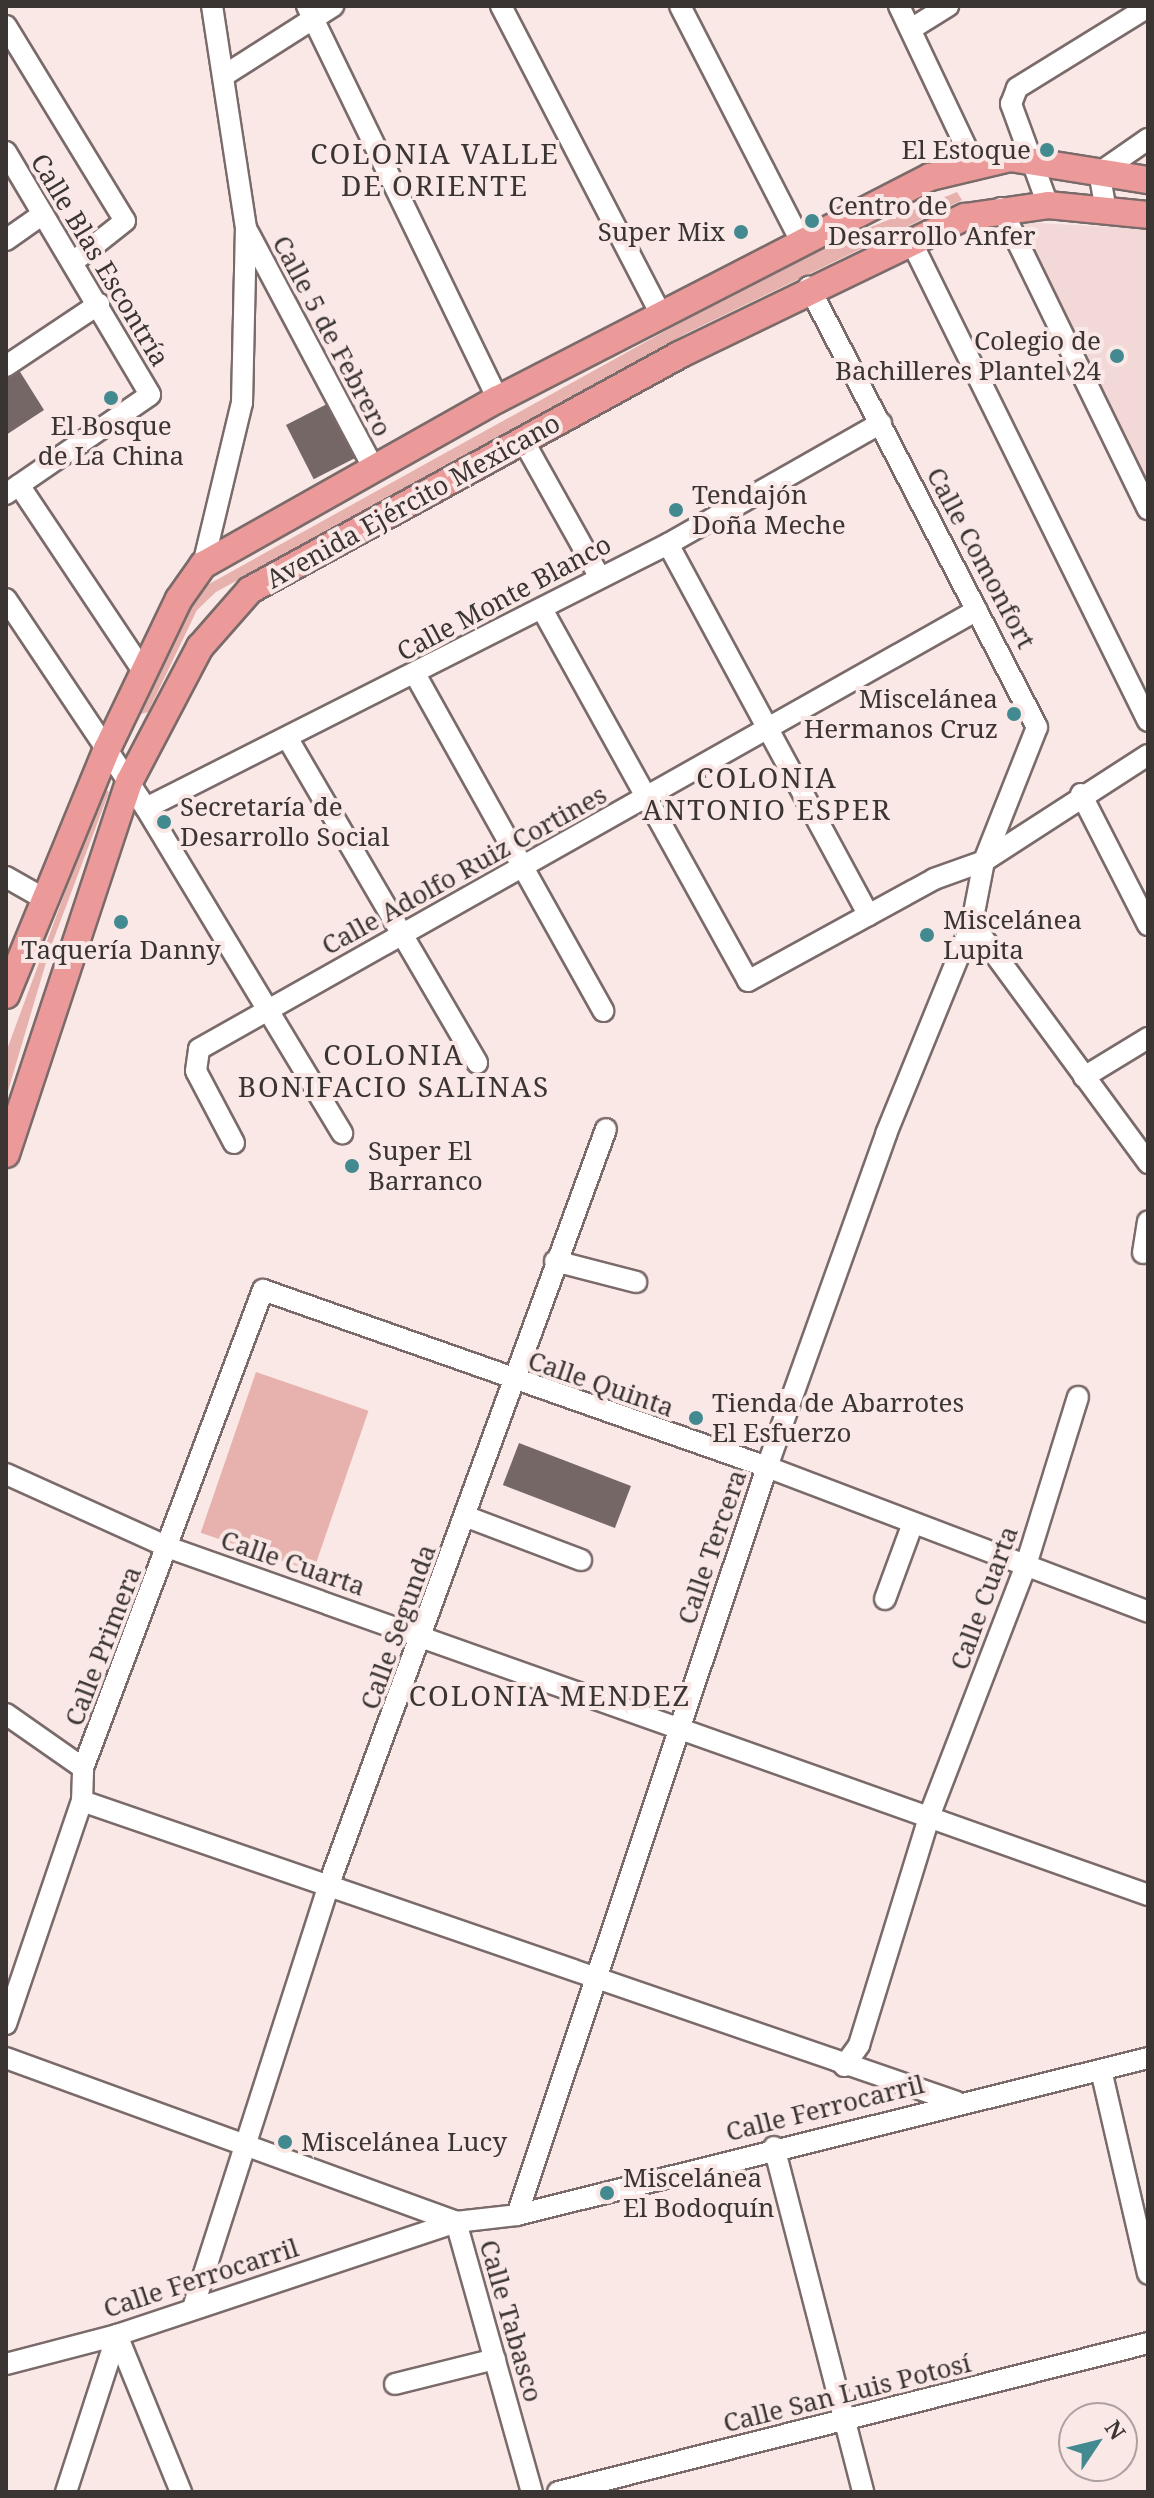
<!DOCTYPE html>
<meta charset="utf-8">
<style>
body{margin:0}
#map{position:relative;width:1154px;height:2498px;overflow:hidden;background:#f9e8e6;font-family:"Noto Serif",serif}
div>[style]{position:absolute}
.built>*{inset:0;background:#f2d8d6}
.green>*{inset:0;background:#e7b2ae;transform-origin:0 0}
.building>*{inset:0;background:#756765;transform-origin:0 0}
.roads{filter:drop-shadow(2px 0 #7a6b6a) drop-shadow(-2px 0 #7a6b6a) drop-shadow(0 2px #7a6b6a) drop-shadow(0 -2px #7a6b6a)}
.minor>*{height:20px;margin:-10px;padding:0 10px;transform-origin:10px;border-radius:10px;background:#fff}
.major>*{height:26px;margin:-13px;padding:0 13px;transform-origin:13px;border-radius:13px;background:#ec9a99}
.dots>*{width:22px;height:22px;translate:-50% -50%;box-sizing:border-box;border:4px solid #f9e8e6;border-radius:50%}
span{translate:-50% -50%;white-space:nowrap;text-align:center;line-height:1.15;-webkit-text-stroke:8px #f9e8e6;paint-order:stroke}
.poi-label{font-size:26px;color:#3a3433}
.right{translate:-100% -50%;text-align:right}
.left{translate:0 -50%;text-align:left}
.street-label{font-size:26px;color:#3a3433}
.neighbourhood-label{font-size:28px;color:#3a3433;letter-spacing:2px}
.frame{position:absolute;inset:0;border:8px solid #3a3433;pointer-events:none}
.north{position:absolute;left:1058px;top:2402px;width:80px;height:80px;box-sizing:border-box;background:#f9e8e6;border:2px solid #ada09e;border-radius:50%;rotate:55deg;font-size:22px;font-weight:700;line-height:32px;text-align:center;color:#3a3433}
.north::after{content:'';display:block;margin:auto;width:28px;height:36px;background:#428990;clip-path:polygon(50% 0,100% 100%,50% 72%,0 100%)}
</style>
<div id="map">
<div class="built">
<div style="clip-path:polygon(1019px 222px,1148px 229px,1148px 482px)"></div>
</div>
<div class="green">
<div style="clip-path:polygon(957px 192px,962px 200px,687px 333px,216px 592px,197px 610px,148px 712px,141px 714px,189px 604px,209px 584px,685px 320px,846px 237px)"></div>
<div style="clip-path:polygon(104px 787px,109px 792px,50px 949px,6px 1098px,6px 1052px)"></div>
<div style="left:256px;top:1372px;width:119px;height:170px;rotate:19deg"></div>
</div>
<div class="building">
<div style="clip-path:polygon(17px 367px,44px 410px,6px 435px,6px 374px)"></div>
<div style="left:327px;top:404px;width:61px;height:46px;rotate:63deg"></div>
<div style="left:519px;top:1443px;width:120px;height:45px;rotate:21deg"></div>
</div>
<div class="roads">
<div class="minor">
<div style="left:307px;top:6px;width:437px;rotate:64.1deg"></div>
<div style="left:501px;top:6px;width:348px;rotate:62.6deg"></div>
<div style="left:680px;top:6px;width:264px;rotate:62.8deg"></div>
<div style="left:899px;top:6px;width:175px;rotate:64.6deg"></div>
<div style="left:6px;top:26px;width:228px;rotate:58.6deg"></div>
<div style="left:125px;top:221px;width:66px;rotate:141.7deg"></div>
<div style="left:911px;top:29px;width:44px;rotate:-31.9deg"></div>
<div style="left:228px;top:73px;width:125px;rotate:-32.5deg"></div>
<div style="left:6px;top:152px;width:282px;rotate:59.3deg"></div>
<div style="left:150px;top:395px;width:175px;rotate:145.5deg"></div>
<div style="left:1048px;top:205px;width:108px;rotate:-110.1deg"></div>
<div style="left:1011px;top:104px;width:17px;rotate:-69deg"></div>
<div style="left:1017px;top:88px;width:154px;rotate:-31.7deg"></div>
<div style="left:1001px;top:208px;width:335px;rotate:64deg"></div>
<div style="left:1106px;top:211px;width:39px;rotate:-100deg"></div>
<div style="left:1099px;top:173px;width:60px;rotate:-34.8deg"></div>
<div style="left:248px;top:232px;width:266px;rotate:62deg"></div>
<div style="left:6px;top:240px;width:45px;rotate:-35.1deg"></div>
<div style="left:911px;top:241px;width:535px;rotate:63.72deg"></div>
<div style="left:6px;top:366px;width:112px;rotate:-33.7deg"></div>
<div style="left:523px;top:440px;width:156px;rotate:60.8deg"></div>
<div style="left:19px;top:485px;width:224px;rotate:56.3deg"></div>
<div style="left:668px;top:544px;width:422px;rotate:61.6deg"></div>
<div style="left:203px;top:565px;width:167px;rotate:-76.5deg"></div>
<div style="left:242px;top:403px;width:175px;rotate:-88.7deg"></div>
<div style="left:246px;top:228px;width:225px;rotate:-98.7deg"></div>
<div style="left:6px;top:599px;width:252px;rotate:56.2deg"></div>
<div style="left:146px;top:808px;width:380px;rotate:58.9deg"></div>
<div style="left:542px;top:609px;width:425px;rotate:61deg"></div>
<div style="left:748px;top:981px;width:212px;rotate:-28.7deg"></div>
<div style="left:934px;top:879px;width:53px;rotate:-19.8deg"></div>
<div style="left:984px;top:861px;width:195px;rotate:-32.9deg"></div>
<div style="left:415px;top:674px;width:386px;rotate:60.8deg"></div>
<div style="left:288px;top:739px;width:375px;rotate:59.7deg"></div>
<div style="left:1081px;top:794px;width:147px;rotate:62.9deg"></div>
<div style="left:146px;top:808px;width:585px;rotate:-26.83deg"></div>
<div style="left:668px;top:544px;width:245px;rotate:-29.6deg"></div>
<div style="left:6px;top:877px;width:43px;rotate:29.6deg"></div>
<div style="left:972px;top:923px;width:298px;rotate:53.7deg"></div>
<div style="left:1084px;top:1077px;width:75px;rotate:-31.4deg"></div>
<div style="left:234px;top:1143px;width:81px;rotate:-117.8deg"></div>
<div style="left:196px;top:1071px;width:22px;rotate:-82deg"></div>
<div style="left:199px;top:1049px;width:893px;rotate:-29.43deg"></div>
<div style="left:1143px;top:1253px;width:32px;rotate:-81deg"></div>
<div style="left:555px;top:1261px;width:84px;rotate:14.5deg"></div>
<div style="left:6px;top:1474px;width:180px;rotate:24.3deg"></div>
<div style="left:170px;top:1548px;width:1038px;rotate:19.53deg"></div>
<div style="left:467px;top:1517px;width:122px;rotate:20.7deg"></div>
<div style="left:885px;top:1599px;width:81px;rotate:-69.8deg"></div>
<div style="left:6px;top:1714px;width:94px;rotate:35deg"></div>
<div style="left:82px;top:1801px;width:925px;rotate:18.98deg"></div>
<div style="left:6px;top:2024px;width:236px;rotate:-71.2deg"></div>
<div style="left:82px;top:1801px;width:33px;rotate:-88deg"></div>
<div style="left:83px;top:1768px;width:511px;rotate:-69.37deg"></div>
<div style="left:263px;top:1290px;width:534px;rotate:19.35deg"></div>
<div style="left:767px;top:1467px;width:408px;rotate:20.8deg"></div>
<div style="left:6px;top:2058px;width:479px;rotate:20deg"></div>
<div style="left:844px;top:2066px;width:26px;rotate:-54deg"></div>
<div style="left:859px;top:2045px;width:242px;rotate:-72.9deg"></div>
<div style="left:930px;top:1814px;width:267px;rotate:-68.9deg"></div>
<div style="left:1026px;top:1565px;width:176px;rotate:-72.8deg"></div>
<div style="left:1101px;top:2070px;width:209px;rotate:77deg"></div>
<div style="left:774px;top:2147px;width:356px;rotate:75.5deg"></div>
<div style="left:517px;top:2215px;width:789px;rotate:-71.52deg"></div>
<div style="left:767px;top:1467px;width:354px;rotate:-70.3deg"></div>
<div style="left:886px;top:1134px;width:228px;rotate:-67.8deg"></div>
<div style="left:972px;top:923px;width:63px;rotate:-79deg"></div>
<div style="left:984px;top:861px;width:144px;rotate:-68.4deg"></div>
<div style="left:1037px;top:727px;width:496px;rotate:-117.4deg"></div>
<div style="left:456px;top:2222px;width:280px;rotate:74.3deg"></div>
<div style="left:193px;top:2308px;width:445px;rotate:-72.2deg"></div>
<div style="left:329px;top:1884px;width:804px;rotate:-69.85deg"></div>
<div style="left:117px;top:2335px;width:170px;rotate:67.8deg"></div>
<div style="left:6px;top:2364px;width:115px;rotate:-14.6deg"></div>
<div style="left:117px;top:2335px;width:357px;rotate:-18.4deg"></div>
<div style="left:456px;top:2222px;width:61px;rotate:-6.5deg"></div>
<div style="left:517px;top:2215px;width:650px;rotate:-13.97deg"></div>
<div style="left:395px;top:2384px;width:103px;rotate:-14deg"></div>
<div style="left:66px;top:2492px;width:165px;rotate:-72deg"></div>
<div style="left:558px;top:2492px;width:609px;rotate:-14.17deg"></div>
</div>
<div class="major">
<div style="left:6px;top:995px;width:266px;rotate:-67.7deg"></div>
<div style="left:107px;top:749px;width:166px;rotate:-64.4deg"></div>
<div style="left:179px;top:599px;width:42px;rotate:-54.8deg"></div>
<div style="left:203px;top:565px;width:338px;rotate:-29.4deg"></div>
<div style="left:498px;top:399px;width:486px;rotate:-27.2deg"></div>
<div style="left:930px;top:177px;width:82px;rotate:-13.4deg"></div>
<div style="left:1010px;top:158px;width:140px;rotate:9.1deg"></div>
<div style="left:6px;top:1154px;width:392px;rotate:-71.7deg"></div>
<div style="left:129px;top:782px;width:153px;rotate:-62.3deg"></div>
<div style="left:200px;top:647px;width:76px;rotate:-48.7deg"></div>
<div style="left:250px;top:590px;width:491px;rotate:-28.7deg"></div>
<div style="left:681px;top:354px;width:315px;rotate:-25.8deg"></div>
<div style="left:965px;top:217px;width:84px;rotate:-8.2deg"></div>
<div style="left:1048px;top:205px;width:100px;rotate:5.7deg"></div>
</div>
</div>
<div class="dots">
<div style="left:1047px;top:150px;background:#428990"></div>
<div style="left:812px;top:221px;background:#428990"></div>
<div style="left:741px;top:232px;background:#428990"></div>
<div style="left:1117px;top:356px;background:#428990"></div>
<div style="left:111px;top:398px;background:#428990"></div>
<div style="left:676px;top:510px;background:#428990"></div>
<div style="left:1014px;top:714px;background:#428990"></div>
<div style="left:164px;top:822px;background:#428990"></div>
<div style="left:121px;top:922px;background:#428990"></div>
<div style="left:927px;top:935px;background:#428990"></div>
<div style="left:352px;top:1166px;background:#428990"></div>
<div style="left:696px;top:1418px;background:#428990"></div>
<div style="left:285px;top:2142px;background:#428990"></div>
<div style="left:607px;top:2193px;background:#428990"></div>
</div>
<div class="poi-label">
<span class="right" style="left:1031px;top:150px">El Estoque</span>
<span class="left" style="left:828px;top:221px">Centro de<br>Desarrollo Anfer</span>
<span class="right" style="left:725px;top:232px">Super Mix</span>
<span class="right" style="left:1101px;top:356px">Colegio de<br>Bachilleres Plantel 24</span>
<span style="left:111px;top:441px">El Bosque<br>de La China</span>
<span class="left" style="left:692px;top:510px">Tendajón<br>Doña Meche</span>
<span class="right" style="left:998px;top:714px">Miscelánea<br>Hermanos Cruz</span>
<span class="left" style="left:180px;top:822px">Secretaría de<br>Desarrollo Social</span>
<span class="left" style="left:943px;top:935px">Miscelánea<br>Lupita</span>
<span style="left:121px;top:950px">Taquería Danny</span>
<span class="left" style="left:368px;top:1166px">Super El<br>Barranco</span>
<span class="left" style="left:712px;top:1418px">Tienda de Abarrotes<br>El Esfuerzo</span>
<span class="left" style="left:301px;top:2142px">Miscelánea Lucy</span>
<span class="left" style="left:623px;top:2193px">Miscelánea<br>El Bodoquín</span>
</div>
<div class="street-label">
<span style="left:100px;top:260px;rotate:59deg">Calle Blas Escontría</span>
<span style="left:332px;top:336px;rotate:62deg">Calle 5 de Febrero</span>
<span style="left:413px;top:501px;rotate:-29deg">Avenida Ejército Mexicano</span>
<span style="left:981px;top:558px;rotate:62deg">Calle Comonfort</span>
<span style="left:504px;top:598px;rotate:-28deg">Calle Monte Blanco</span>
<span style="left:464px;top:870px;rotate:-29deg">Calle Adolfo Ruiz Cortines</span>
<span style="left:601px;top:1384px;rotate:19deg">Calle Quinta</span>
<span style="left:712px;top:1547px;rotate:-71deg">Calle Tercera</span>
<span style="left:293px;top:1563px;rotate:19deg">Calle Cuarta</span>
<span style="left:984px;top:1598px;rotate:-70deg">Calle Cuarta</span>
<span style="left:398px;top:1627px;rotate:-70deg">Calle Segunda</span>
<span style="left:103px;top:1646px;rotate:-69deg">Calle Primera</span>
<span style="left:825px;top:2108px;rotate:-14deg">Calle Ferrocarril</span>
<span style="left:201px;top:2278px;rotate:-18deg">Calle Ferrocarril</span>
<span style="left:511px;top:2321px;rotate:74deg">Calle Tabasco</span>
<span style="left:847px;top:2393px;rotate:-14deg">Calle San Luis Potosí</span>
</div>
<div class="neighbourhood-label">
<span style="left:435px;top:169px">COLONIA VALLE<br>DE ORIENTE</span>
<span style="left:767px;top:793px">COLONIA<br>ANTONIO ESPER</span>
<span style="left:394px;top:1070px">COLONIA<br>BONIFACIO SALINAS</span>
<span style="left:550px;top:1695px">COLONIA MENDEZ</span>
</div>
<div class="frame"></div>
<div class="north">N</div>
</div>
